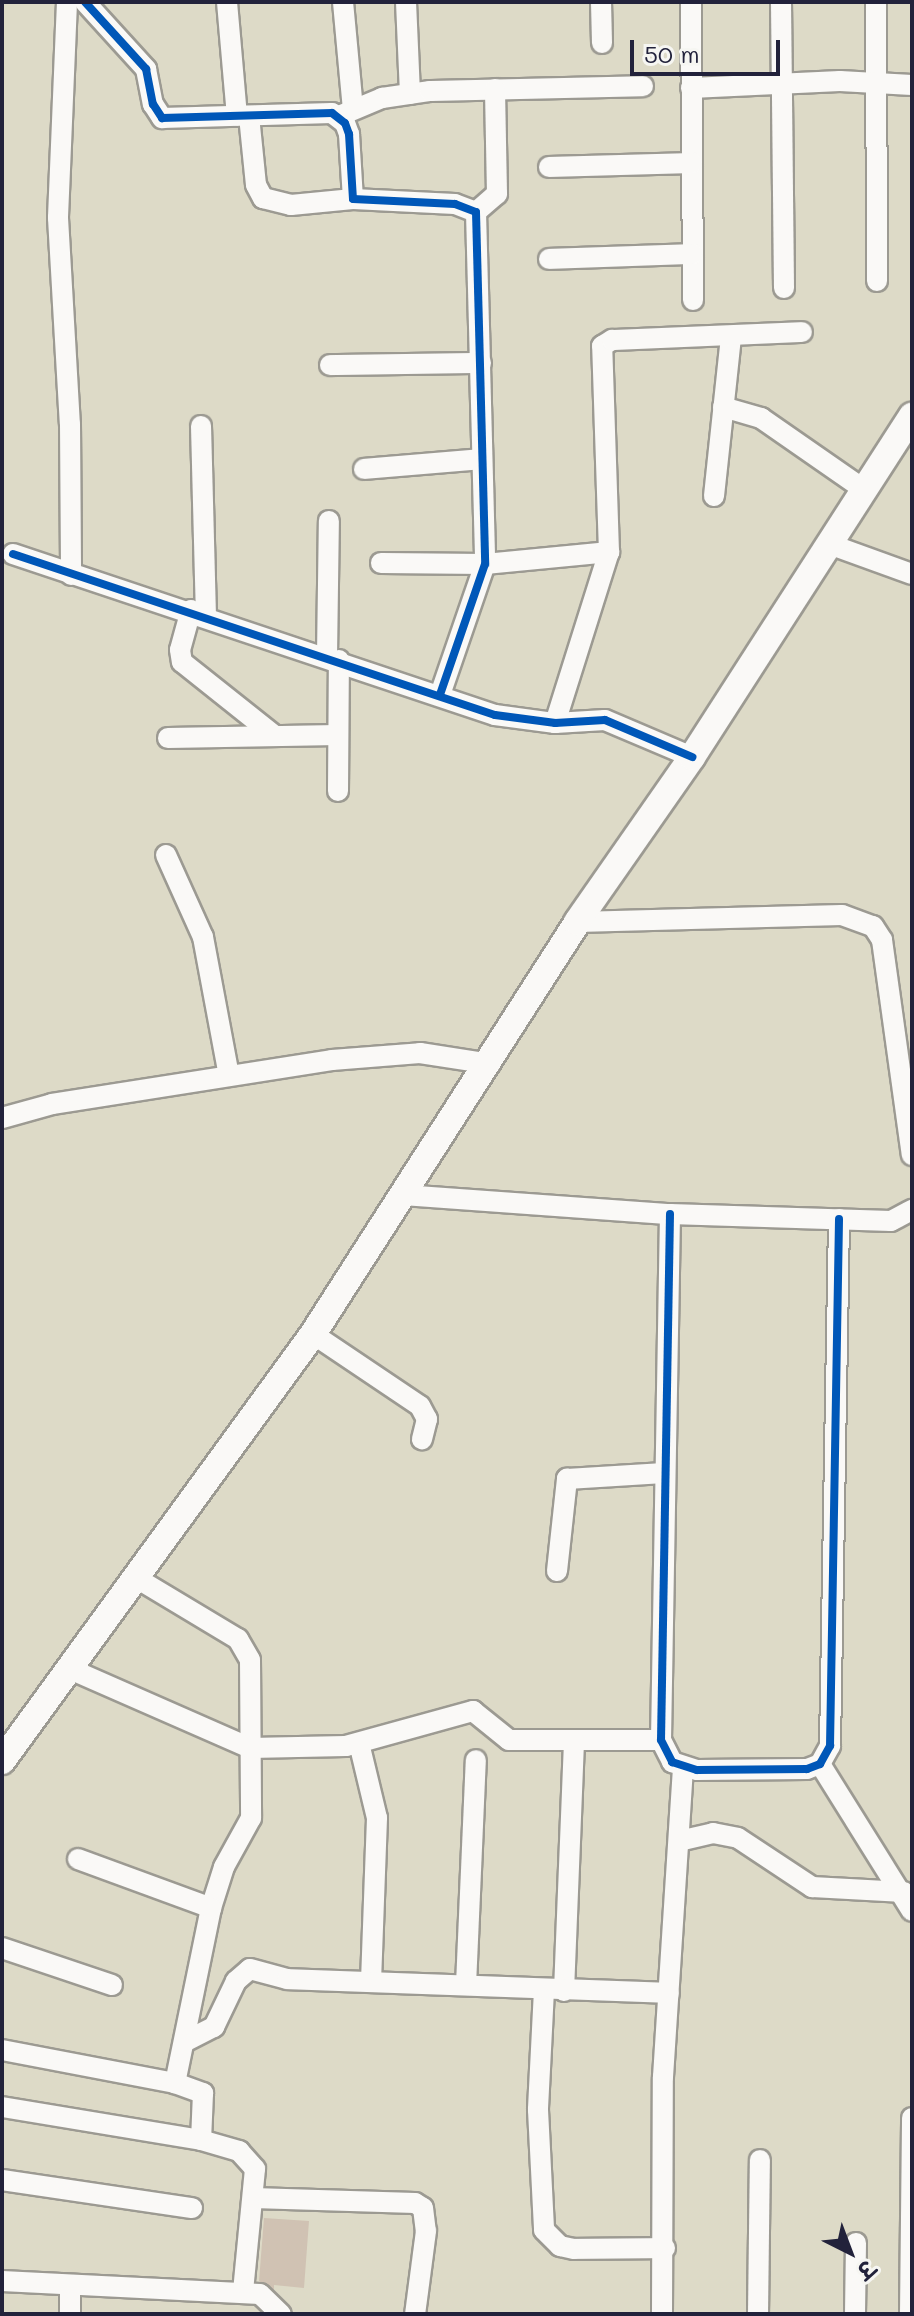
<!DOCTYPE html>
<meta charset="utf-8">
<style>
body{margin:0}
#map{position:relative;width:914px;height:2316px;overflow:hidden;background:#dddac7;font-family:Mali,"Playpen Sans Deva",sans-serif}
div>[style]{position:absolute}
.building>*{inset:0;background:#d0c2b3}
.roads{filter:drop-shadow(2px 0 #9c9a92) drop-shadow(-2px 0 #9c9a92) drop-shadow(0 2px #9c9a92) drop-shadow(0 -2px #9c9a92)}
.minor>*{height:20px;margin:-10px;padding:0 10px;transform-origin:10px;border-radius:10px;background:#faf9f7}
.major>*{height:26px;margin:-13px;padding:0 13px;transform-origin:13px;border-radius:13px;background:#faf9f7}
.cycleway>*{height:8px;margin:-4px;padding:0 4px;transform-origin:4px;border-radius:4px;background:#0057b8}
span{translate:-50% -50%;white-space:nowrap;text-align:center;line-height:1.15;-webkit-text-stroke:6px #f6f6f2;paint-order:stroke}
.frame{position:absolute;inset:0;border:4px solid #22223b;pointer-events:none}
.north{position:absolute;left:810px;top:2212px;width:80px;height:80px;-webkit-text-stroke:6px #f6f6f2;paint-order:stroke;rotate:138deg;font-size:22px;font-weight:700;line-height:32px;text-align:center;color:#22223b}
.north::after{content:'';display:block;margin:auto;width:28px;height:36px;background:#22223b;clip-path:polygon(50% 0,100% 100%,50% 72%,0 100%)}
.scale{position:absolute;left:630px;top:40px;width:150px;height:36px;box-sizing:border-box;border:4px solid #22223b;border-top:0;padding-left:10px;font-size:24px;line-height:28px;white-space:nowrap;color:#22223b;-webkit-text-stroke:6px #f6f6f2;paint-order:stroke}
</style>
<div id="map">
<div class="building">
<div style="clip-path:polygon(264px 2218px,309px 2221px,304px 2288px,274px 2285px,274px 2290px,259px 2281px)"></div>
</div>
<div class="roads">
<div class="minor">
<div style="left:67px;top:2px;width:216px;rotate:92.4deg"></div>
<div style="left:58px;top:218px;width:206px;rotate:86.7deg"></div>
<div style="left:70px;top:424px;width:151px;rotate:89.6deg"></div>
<div style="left:85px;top:2px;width:91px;rotate:47.7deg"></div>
<div style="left:146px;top:69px;width:36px;rotate:79deg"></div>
<div style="left:153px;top:104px;width:17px;rotate:57deg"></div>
<div style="left:162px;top:118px;width:170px;rotate:-1.7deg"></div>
<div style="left:332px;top:113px;width:16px;rotate:38deg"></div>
<div style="left:345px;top:123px;width:12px;rotate:70deg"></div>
<div style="left:349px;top:134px;width:65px;rotate:86.5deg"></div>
<div style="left:353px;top:199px;width:102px;rotate:2.8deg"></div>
<div style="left:455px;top:204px;width:22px;rotate:21deg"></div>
<div style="left:476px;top:212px;width:352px;rotate:88.5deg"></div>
<div style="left:485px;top:564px;width:139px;rotate:109deg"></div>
<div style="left:227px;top:2px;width:114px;rotate:85deg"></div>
<div style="left:343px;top:2px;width:107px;rotate:84.7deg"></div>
<div style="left:406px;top:2px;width:92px;rotate:87.5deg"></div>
<div style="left:601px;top:2px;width:41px;rotate:88.6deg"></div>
<div style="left:691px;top:2px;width:298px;rotate:89.6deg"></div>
<div style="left:781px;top:2px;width:286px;rotate:89.4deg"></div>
<div style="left:876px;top:2px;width:279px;rotate:89.8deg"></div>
<div style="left:691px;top:88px;width:149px;rotate:-2.7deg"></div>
<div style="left:840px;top:81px;width:72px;rotate:3.2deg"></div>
<div style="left:249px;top:116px;width:69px;rotate:84.2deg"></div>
<div style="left:256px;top:185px;width:15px;rotate:62deg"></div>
<div style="left:263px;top:198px;width:29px;rotate:14deg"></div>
<div style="left:291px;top:205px;width:62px;rotate:-5.5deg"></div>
<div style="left:339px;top:116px;width:47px;rotate:-22.7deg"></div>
<div style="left:382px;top:98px;width:49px;rotate:-8.3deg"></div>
<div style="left:430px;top:91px;width:213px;rotate:-1.3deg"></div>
<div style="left:549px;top:167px;width:143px;rotate:-1.6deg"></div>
<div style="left:476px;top:212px;width:28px;rotate:-41deg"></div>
<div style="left:497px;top:194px;width:105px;rotate:-91.1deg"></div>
<div style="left:549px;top:259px;width:144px;rotate:-2deg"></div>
<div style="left:330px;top:365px;width:151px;rotate:-0.8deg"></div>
<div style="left:723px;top:407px;width:40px;rotate:16deg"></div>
<div style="left:761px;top:418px;width:128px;rotate:34.8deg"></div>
<div style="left:201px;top:426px;width:189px;rotate:88.5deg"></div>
<div style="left:364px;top:469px;width:118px;rotate:-4.8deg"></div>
<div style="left:714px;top:496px;width:160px;rotate:-83.9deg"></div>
<div style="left:829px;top:544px;width:88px;rotate:19.9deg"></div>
<div style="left:13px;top:554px;width:508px;rotate:18.47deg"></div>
<div style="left:495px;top:715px;width:61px;rotate:7.6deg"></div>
<div style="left:555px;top:723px;width:50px;rotate:-3.4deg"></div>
<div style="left:605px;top:720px;width:95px;rotate:23deg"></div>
<div style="left:381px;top:563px;width:104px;rotate:0.6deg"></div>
<div style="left:485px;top:564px;width:125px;rotate:-5.5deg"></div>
<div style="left:191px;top:610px;width:41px;rotate:105.4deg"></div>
<div style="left:180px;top:650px;width:12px;rotate:81deg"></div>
<div style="left:182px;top:662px;width:119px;rotate:38.5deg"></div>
<div style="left:327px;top:656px;width:135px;rotate:-89.2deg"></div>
<div style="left:555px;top:723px;width:179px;rotate:-72.5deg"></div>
<div style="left:609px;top:552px;width:206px;rotate:-91.9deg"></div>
<div style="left:602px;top:346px;width:12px;rotate:-31deg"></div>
<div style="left:612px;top:340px;width:190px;rotate:-2.4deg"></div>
<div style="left:168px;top:738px;width:170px;rotate:-1deg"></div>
<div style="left:338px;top:791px;width:131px;rotate:-89.6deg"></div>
<div style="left:166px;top:855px;width:90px;rotate:65.7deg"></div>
<div style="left:203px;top:937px;width:141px;rotate:79.4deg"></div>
<div style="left:577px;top:922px;width:265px;rotate:-1.5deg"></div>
<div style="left:842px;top:915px;width:33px;rotate:20deg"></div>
<div style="left:873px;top:926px;width:17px;rotate:57deg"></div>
<div style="left:882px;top:940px;width:217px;rotate:82.1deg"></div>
<div style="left:2px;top:1118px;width:52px;rotate:-15.6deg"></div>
<div style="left:52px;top:1104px;width:283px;rotate:-8.9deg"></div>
<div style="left:332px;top:1060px;width:88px;rotate:-4.5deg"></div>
<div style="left:420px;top:1053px;width:71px;rotate:8.9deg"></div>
<div style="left:403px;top:1195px;width:268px;rotate:4.1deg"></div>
<div style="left:670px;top:1214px;width:221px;rotate:1.8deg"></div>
<div style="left:891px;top:1221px;width:24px;rotate:-28deg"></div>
<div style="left:670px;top:1214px;width:526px;rotate:90.98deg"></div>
<div style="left:661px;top:1740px;width:25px;rotate:63deg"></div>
<div style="left:672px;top:1762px;width:26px;rotate:18deg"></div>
<div style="left:697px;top:1770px;width:110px;rotate:-0.5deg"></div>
<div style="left:807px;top:1769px;width:14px;rotate:-21deg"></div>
<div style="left:820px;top:1764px;width:21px;rotate:-61deg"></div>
<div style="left:830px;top:1746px;width:527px;rotate:-89.02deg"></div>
<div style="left:313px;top:1334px;width:129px;rotate:33.9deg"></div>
<div style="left:420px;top:1406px;width:15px;rotate:62deg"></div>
<div style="left:427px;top:1419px;width:21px;rotate:104deg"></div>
<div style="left:557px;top:1571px;width:93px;rotate:-83.8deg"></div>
<div style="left:567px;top:1479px;width:97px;rotate:-3.5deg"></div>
<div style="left:138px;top:1579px;width:117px;rotate:31deg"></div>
<div style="left:238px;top:1639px;width:24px;rotate:60deg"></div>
<div style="left:250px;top:1660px;width:158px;rotate:89.6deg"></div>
<div style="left:251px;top:1818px;width:56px;rotate:118.9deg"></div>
<div style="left:224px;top:1867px;width:43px;rotate:107.6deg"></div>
<div style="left:211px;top:1908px;width:179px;rotate:101.6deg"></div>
<div style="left:70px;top:1669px;width:197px;rotate:23.7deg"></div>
<div style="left:250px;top:1748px;width:96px;rotate:-1.2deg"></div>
<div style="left:346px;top:1746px;width:132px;rotate:-15.4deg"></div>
<div style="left:473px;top:1711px;width:46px;rotate:38.9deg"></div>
<div style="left:509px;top:1740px;width:152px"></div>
<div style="left:359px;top:1743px;width:77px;rotate:76.5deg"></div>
<div style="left:377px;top:1818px;width:163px;rotate:92.1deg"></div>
<div style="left:820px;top:1764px;width:173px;rotate:58deg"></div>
<div style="left:679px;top:1841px;width:35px;rotate:-13deg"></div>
<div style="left:713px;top:1833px;width:25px;rotate:11deg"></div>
<div style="left:738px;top:1838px;width:89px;rotate:33.5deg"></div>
<div style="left:812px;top:1887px;width:92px;rotate:3.1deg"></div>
<div style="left:78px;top:1859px;width:142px;rotate:20.2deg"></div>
<div style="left:2px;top:1948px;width:116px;rotate:18.6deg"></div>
<div style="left:466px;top:1985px;width:225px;rotate:-87.5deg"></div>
<div style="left:544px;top:1990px;width:120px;rotate:92.9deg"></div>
<div style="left:538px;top:2110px;width:120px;rotate:87.1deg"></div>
<div style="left:544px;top:2230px;width:23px;rotate:45deg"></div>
<div style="left:560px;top:2246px;width:14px;rotate:12deg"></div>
<div style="left:574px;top:2249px;width:91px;rotate:-0.6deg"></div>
<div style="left:564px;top:1991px;width:251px;rotate:-87.7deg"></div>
<div style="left:184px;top:2042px;width:34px;rotate:-27deg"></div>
<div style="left:214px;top:2027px;width:51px;rotate:-64.4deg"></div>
<div style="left:236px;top:1981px;width:18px;rotate:-41deg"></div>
<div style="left:250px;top:1969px;width:38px;rotate:15deg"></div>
<div style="left:287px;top:1979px;width:382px;rotate:2.1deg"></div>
<div style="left:2px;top:2050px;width:176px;rotate:10.8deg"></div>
<div style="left:175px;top:2083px;width:30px;rotate:20deg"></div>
<div style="left:203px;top:2093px;width:47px;rotate:92.4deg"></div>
<div style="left:201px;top:2140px;width:40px;rotate:16deg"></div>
<div style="left:239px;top:2151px;width:24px;rotate:48deg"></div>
<div style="left:255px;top:2169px;width:124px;rotate:95.6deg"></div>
<div style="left:2px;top:2107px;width:202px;rotate:9.4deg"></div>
<div style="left:2px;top:2180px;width:192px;rotate:8.4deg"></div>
<div style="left:253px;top:2198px;width:162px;rotate:1.8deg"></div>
<div style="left:415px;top:2203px;width:9px;rotate:32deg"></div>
<div style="left:423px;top:2208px;width:23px;rotate:83deg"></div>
<div style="left:426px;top:2231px;width:84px;rotate:97.5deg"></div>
<div style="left:2px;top:2281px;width:258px;rotate:2.9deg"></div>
<div style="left:260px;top:2294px;width:29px;rotate:44deg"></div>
<div style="left:70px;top:2314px;width:28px;rotate:-90deg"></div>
<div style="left:662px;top:2314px;width:237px;rotate:-89.8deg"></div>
<div style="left:663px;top:2077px;width:309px;rotate:-86.3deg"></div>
<div style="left:758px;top:2314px;width:154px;rotate:-89.3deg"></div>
<div style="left:855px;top:2314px;width:71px;rotate:-89.2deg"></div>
<div style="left:910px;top:2314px;width:196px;rotate:-89.4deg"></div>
</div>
<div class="major">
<div style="left:2px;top:1761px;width:528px;rotate:-53.93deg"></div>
<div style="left:313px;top:1334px;width:489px;rotate:-57.3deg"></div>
<div style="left:577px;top:922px;width:201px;rotate:-55.1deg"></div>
<div style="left:692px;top:757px;width:406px;rotate:-57.2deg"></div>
</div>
</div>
<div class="cycleway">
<div style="left:85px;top:2px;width:91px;rotate:47.7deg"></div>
<div style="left:146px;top:69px;width:36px;rotate:79deg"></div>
<div style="left:153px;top:104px;width:17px;rotate:57deg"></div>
<div style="left:162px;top:118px;width:170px;rotate:-1.7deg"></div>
<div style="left:332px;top:113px;width:16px;rotate:38deg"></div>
<div style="left:345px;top:123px;width:12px;rotate:70deg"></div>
<div style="left:349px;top:134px;width:65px;rotate:86.5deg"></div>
<div style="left:353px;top:199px;width:102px;rotate:2.8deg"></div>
<div style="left:455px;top:204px;width:22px;rotate:21deg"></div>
<div style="left:476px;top:212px;width:352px;rotate:88.5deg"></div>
<div style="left:485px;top:564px;width:139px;rotate:109deg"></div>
<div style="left:13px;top:554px;width:508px;rotate:18.47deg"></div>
<div style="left:495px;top:715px;width:61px;rotate:7.6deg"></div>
<div style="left:555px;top:723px;width:50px;rotate:-3.4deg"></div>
<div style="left:605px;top:720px;width:95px;rotate:23deg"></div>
<div style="left:670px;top:1214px;width:526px;rotate:90.98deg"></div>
<div style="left:661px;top:1740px;width:25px;rotate:63deg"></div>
<div style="left:672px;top:1762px;width:26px;rotate:18deg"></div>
<div style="left:697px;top:1770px;width:110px;rotate:-0.5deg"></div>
<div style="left:807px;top:1769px;width:14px;rotate:-21deg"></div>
<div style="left:820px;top:1764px;width:21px;rotate:-61deg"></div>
<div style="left:830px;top:1746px;width:527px;rotate:-89.02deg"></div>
</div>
<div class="frame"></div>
<div class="north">उ</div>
<div class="scale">50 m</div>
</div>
